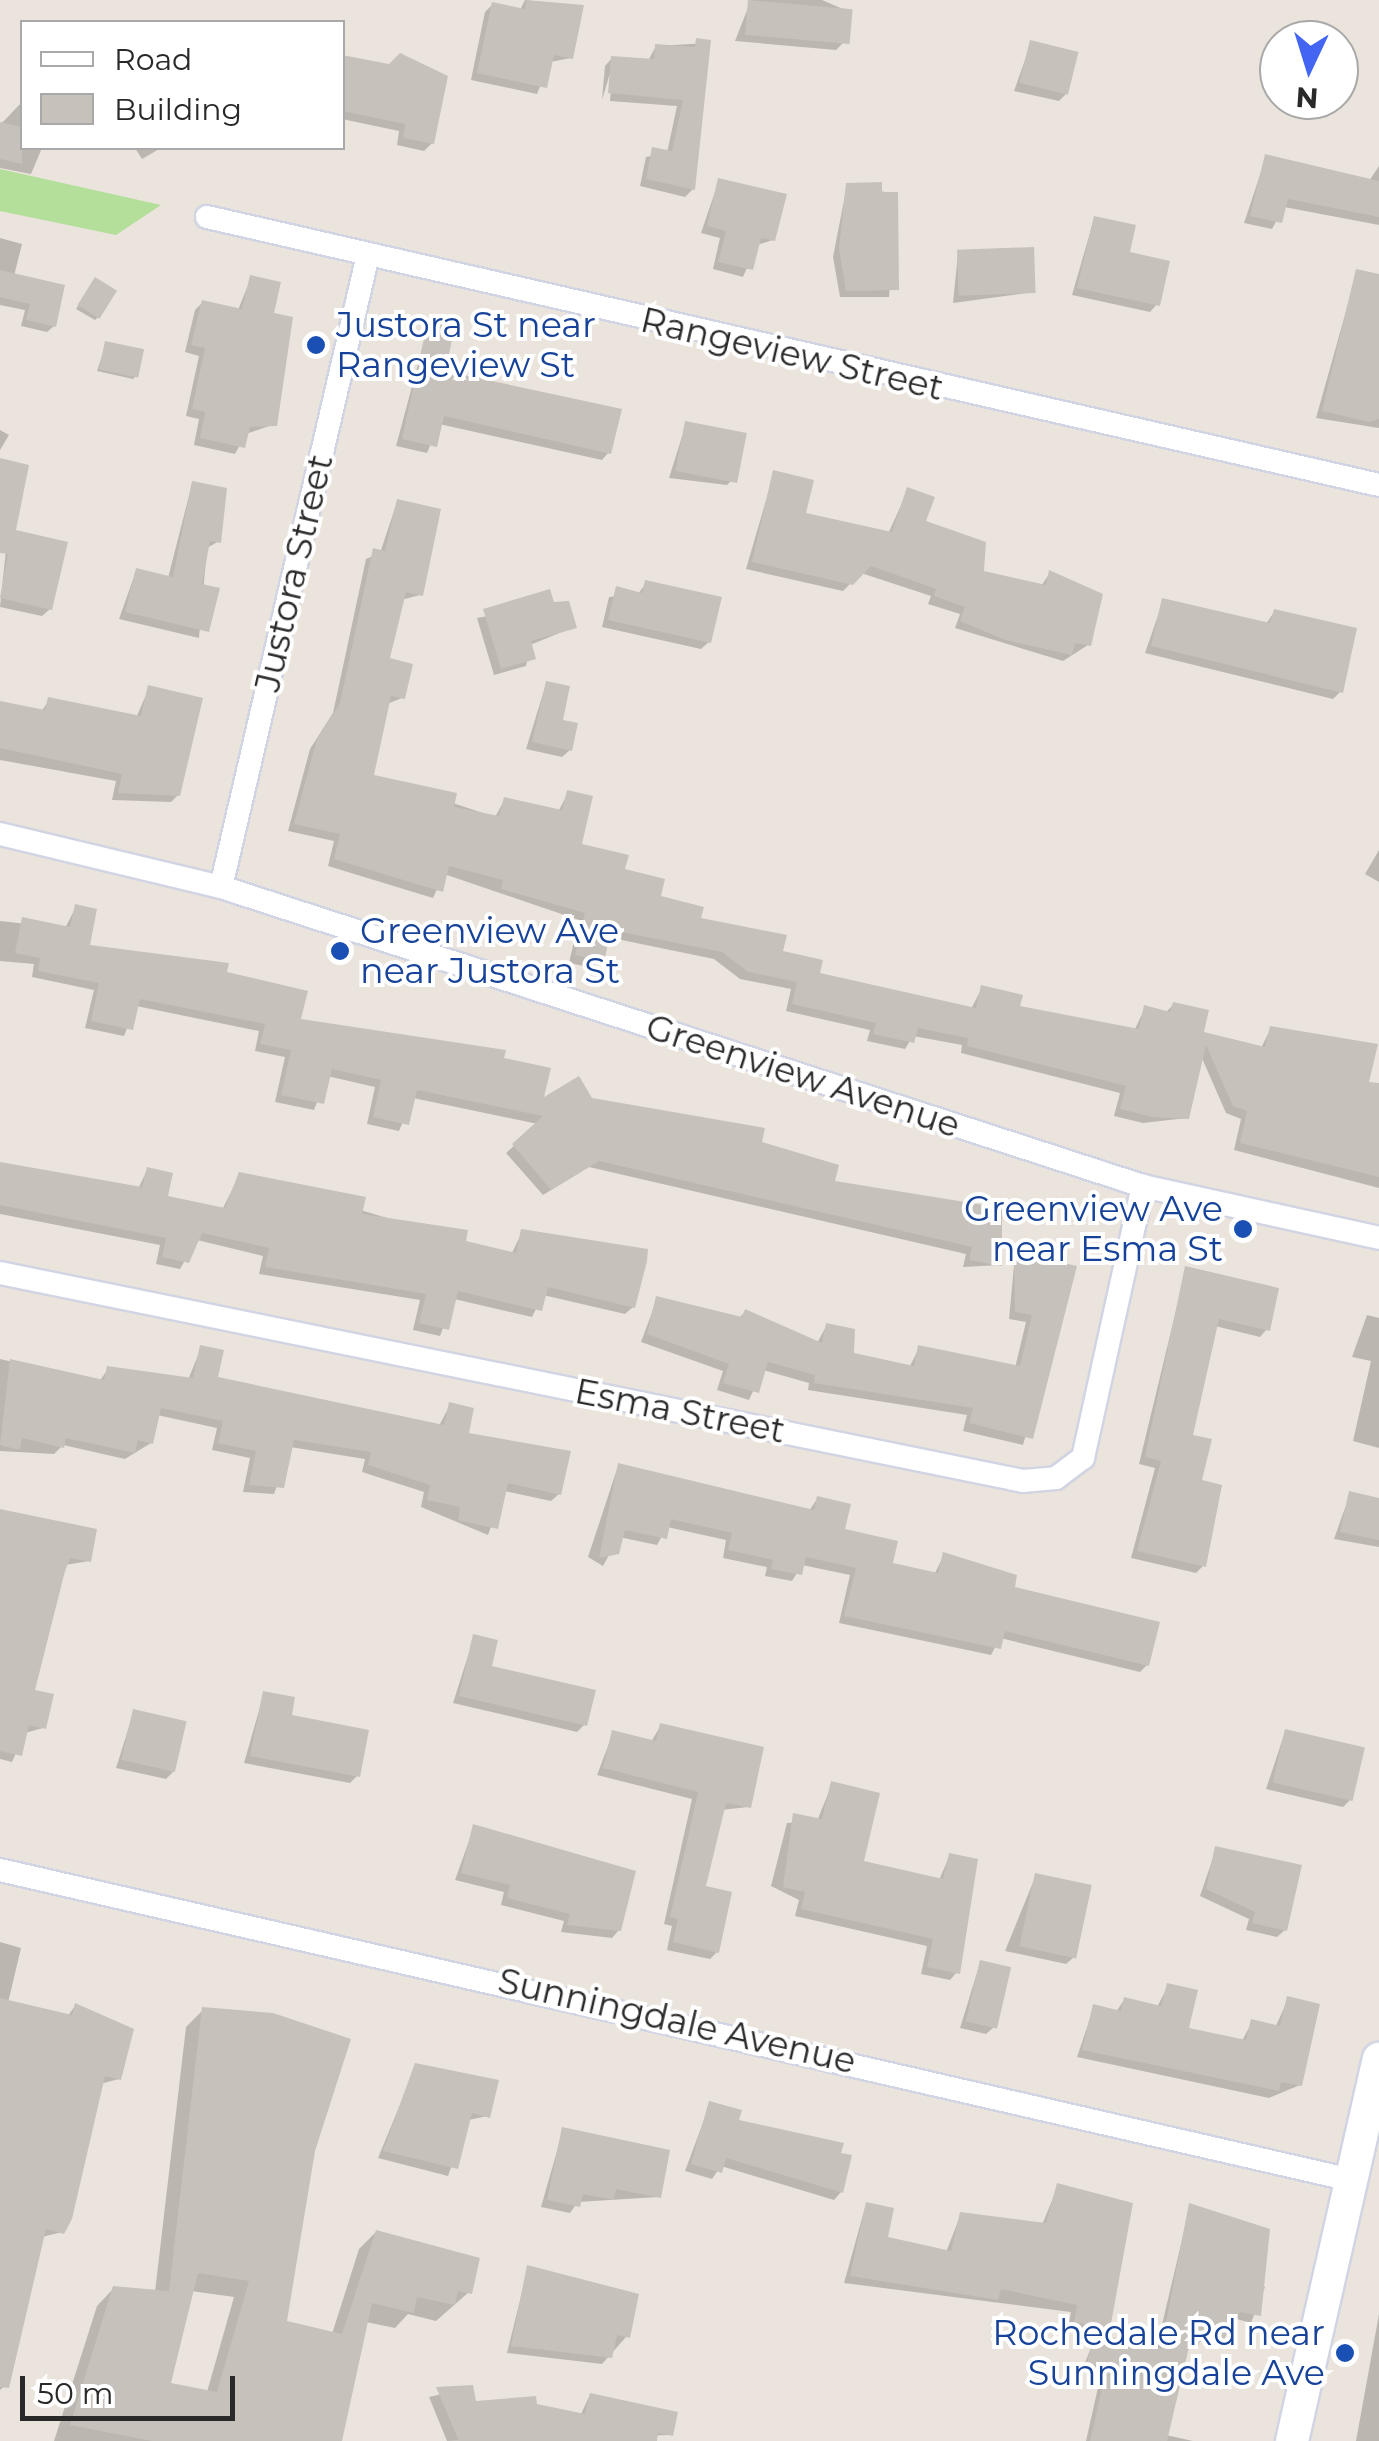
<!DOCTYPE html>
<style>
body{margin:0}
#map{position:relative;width:1379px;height:2441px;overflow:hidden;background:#ebe4dc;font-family:Montserrat,sans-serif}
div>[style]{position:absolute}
.green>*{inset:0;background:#b3df9b}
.shadow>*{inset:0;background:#0003}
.building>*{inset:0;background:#c6c1bb;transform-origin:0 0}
.roads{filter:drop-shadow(2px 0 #d1d4e2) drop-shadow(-2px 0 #d1d4e2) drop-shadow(0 2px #d1d4e2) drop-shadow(0 -2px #d1d4e2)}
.minor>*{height:22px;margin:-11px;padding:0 11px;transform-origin:11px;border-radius:11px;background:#fff}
.secondary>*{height:32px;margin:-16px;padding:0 16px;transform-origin:16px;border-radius:16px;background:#fff}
.dots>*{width:28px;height:28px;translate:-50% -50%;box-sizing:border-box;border:5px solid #fff;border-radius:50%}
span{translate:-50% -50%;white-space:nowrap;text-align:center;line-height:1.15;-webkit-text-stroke:8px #fff;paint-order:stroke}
.transit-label{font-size:35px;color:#164399}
.left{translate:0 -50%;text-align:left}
.right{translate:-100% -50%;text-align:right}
.street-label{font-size:35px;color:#292929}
.legend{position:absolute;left:20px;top:20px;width:325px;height:130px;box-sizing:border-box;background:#fff;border:2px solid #a9a9a9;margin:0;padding:12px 18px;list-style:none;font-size:30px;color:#292929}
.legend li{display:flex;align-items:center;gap:20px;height:50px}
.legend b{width:50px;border:2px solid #a9a9a9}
.north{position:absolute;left:1259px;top:20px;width:100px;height:100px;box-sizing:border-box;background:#fff;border:2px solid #a9a9a9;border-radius:50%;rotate:184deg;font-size:28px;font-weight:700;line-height:40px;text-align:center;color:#292929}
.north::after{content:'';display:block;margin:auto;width:35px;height:45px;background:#4365f1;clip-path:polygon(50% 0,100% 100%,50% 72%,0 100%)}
.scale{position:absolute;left:20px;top:2376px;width:215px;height:45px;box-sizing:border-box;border:5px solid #292929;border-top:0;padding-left:12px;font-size:30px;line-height:35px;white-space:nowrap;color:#292929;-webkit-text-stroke:8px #fff;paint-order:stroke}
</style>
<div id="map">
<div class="green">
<div style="clip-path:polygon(0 169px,161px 205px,116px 235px,0 211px)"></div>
</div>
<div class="shadow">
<div style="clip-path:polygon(525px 0,581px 7px,571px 58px,550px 62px,537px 94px,471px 80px,485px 12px,493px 4px,520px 10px)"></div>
<div style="clip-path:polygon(751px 0,822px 0,850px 12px,843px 43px,836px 50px,735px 41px)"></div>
<div style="clip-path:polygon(708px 43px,693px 189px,685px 197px,640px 186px,646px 157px,667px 153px,677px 106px,610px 101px,613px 63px,602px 100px,605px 66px,612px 58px,648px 61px,656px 46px)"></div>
<div style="clip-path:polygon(1031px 43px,1066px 94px,1059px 101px,1014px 91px)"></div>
<div style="clip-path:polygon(342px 60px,432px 143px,424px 151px,397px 145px,399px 131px,342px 119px)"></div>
<div style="clip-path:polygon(22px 102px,22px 148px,42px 148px,31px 174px,0 168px,0 125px)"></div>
<div style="clip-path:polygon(135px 148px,161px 148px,142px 159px)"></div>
<div style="clip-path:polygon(1266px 157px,1369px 181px,1379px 166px,1379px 225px,1284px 207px,1272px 229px,1244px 223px)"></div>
<div style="clip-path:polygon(719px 180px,773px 240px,757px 245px,743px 277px,713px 269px,720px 238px,701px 233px)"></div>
<div style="clip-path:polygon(847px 185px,896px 194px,889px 297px,840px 297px,833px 257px)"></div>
<div style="clip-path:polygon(1094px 219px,1157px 304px,1150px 312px,1072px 295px)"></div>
<div style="clip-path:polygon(0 238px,22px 244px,14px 276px,54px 326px,47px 332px,21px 326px,25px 310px,0 305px)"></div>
<div style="clip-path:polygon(958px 254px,1034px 292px,953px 303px)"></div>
<div style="clip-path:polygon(1357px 272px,1379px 277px,1379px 428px,1316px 418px)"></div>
<div style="clip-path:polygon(251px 278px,275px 424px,246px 434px,235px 454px,194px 445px,199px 419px,186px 416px,199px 356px,185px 352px,195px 310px,203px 302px,238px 310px)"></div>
<div style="clip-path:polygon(92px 283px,98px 317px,95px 320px,76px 309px)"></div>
<div style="clip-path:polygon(429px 323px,443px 369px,609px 452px,602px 460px,439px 424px,427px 453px,396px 446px)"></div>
<div style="clip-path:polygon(106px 344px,136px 376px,133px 379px,97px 371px)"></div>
<div style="clip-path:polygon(686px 424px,735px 477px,727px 485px,669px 478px)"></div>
<div style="clip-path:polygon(0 430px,9px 435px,0 450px)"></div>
<div style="clip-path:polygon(774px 473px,803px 514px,888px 534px,908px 490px,923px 522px,982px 573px,1041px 586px,1050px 573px,1088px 645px,1063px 661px,955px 628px,960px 614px,928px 604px,931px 596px,861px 573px,843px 591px,746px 569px)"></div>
<div style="clip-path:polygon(192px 484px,219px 541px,207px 548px,199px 638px,119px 619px,136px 571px,168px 578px)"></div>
<div style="clip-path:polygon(397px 502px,420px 595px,401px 600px,387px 659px,402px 698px,387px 704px,371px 776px,495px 817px,505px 799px,558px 812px,568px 793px,579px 846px,658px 898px,817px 974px,971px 1009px,982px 988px,1017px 1008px,1134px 1031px,1145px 1008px,1165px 1013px,1174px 1004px,1201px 1034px,1261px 1048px,1271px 1028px,1358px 1117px,1379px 1121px,1379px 1188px,1234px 1150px,1241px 1119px,1226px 1113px,1201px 1056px,1187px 1118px,1143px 1123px,1114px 1116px,1120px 1093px,961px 1053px,962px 1045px,913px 1036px,905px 1049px,867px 1041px,870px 1030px,786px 1011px,791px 989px,740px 979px,714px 959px,607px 937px,594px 968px,569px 963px,579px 920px,444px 874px,433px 898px,328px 866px,334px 841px,288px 831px,310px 749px,333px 713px,366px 559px,380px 553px)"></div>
<div style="clip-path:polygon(7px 540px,50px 609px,42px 616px,0 607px)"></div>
<div style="clip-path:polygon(646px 583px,709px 642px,701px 649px,602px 627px,609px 597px,638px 594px)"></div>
<div style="clip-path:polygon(567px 601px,574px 627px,530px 645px,526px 666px,494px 675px,477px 618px)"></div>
<div style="clip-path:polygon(1163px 601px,1266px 624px,1274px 612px,1340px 692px,1333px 699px,1145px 653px)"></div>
<div style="clip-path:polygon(546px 684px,570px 750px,562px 757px,526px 749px)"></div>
<div style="clip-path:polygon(149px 688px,178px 795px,171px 802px,112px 800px,116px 781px,0 760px,0 704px,41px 712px,49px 700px,136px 718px)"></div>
<div style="clip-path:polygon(1379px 850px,1379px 882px,1365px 874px)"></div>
<div style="clip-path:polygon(76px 907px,87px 947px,224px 974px,298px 1021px,501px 1060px,541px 1102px,590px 1100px,759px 1144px,832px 1183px,1000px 1210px,999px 1265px,963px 1267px,966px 1254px,589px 1167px,543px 1195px,506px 1153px,538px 1124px,413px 1098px,399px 1131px,367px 1124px,375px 1087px,327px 1076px,314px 1110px,275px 1102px,285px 1057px,255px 1051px,259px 1031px,136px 1006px,124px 1036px,85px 1028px,94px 990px,32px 977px,34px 964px,0 961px,0 921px,65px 928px)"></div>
<div style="clip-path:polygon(0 1164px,138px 1189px,147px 1170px,165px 1198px,222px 1210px,240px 1174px,511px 1255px,522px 1232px,633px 1307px,625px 1314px,543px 1295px,532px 1317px,454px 1299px,440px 1336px,413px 1330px,420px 1300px,259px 1274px,263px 1256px,197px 1240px,180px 1269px,156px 1264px,160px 1245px,0 1214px)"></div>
<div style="clip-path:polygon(1015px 1255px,1074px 1267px,1023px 1445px,963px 1431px,967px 1415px,808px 1390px,809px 1383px,763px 1370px,749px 1400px,717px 1390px,723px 1371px,641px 1342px,657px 1299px,738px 1319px,745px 1312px,817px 1343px,827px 1325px,852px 1355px,909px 1368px,919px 1348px,1015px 1368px,1026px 1322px,1009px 1319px)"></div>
<div style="clip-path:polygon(1186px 1269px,1267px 1329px,1260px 1337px,1215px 1326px,1190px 1437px,1204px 1565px,1196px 1573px,1131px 1558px,1155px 1468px,1139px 1464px)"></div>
<div style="clip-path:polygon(1367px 1315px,1379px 1318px,1379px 1448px,1353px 1441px,1371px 1361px,1352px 1357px)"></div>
<div style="clip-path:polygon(201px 1348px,215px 1379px,439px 1426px,450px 1405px,466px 1435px,559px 1494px,551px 1501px,504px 1491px,488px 1535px,421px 1507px,424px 1492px,362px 1472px,365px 1459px,290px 1447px,274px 1494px,243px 1492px,250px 1458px,212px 1450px,217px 1428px,157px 1415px,151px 1443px,125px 1459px,63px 1445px,54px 1454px,0 1451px,0 1359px,99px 1382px,108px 1369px,188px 1380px)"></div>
<div style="clip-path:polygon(618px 1466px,809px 1511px,817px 1499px,842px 1531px,890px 1565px,934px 1575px,944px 1555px,1147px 1665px,1140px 1672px,1000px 1638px,991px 1655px,839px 1623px,850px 1575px,802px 1565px,792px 1581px,765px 1576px,767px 1567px,723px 1558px,726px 1540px,667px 1527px,657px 1545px,619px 1537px,603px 1566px,588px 1557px)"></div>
<div style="clip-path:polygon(1350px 1494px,1379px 1502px,1379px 1547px,1334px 1539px)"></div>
<div style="clip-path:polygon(0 1512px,89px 1561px,65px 1565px,32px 1692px,43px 1728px,25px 1733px,12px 1762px,0 1759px)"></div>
<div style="clip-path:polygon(474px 1637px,489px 1668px,585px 1724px,577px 1732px,453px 1703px)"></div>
<div style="clip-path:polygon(264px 1693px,358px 1775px,350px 1783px,244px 1763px)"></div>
<div style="clip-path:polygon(134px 1711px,174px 1771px,166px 1779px,116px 1768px)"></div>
<div style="clip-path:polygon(661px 1725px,748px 1807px,721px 1810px,703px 1888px,717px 1952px,710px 1959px,667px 1950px,672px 1926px,664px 1924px,692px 1799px,597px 1775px,613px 1733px,651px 1742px)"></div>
<div style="clip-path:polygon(1285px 1732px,1350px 1800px,1343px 1807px,1266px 1789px)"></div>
<div style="clip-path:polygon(832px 1784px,861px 1863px,939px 1880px,950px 1855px,957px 1972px,950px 1980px,921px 1974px,927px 1946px,795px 1916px,799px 1900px,771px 1886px,787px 1823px,817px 1821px)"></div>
<div style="clip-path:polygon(474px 1827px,619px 1930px,612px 1938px,561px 1932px,564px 1921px,501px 1905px,504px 1892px,455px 1880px)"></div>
<div style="clip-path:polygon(1216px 1849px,1285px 1930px,1277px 1937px,1246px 1930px,1249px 1919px,1200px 1896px)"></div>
<div style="clip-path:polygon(1036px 1875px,1074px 1957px,1066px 1964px,1005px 1951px)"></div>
<div style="clip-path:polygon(0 1942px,21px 1948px,8px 2003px,67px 2017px,75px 2006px,119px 2079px,100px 2084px,62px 2232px,42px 2237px,10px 2382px,0 2390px)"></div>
<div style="clip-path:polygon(980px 1963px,994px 2027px,986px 2034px,960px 2028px)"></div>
<div style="clip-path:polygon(1168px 1986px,1186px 2030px,1242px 2041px,1252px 2022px,1275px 2028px,1288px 1999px,1300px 2085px,1269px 2098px,1077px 2057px,1094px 2007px,1116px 2012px,1124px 2000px,1157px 2007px)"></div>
<div style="clip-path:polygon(evenodd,203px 2010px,312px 2151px,284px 2323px,332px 2334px,359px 2249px,376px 2232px,469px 2292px,436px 2321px,408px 2314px,395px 2328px,366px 2322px,339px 2441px,54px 2441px,97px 2306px,114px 2288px,155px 2292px,186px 2027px,203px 2010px,191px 2291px,234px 2297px,207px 2392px,168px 2385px,191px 2291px)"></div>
<div style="clip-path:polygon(416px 2066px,488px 2116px,468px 2120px,448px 2176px,378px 2158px)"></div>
<div style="clip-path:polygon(710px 2104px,736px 2122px,841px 2192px,834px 2200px,721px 2166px,712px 2179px,685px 2171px)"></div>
<div style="clip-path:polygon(563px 2130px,658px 2197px,578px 2202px,570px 2213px,541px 2207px)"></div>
<div style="clip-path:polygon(1058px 2186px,1107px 2328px,1099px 2337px,1156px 2350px,1190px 2206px,1265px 2287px,1251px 2323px,1233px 2318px,1214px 2345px,1197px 2341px,1184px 2354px,1166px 2435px,1193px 2441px,1086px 2441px,1101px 2374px,1082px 2370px,1096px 2335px,1068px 2329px,1071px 2312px,844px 2283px,866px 2204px,885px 2239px,946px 2252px,961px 2214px,1042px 2225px)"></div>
<div style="clip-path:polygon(528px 2268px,627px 2336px,602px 2364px,507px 2353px)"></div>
<div style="clip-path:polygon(1379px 2314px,1379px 2441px,1356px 2441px)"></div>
<div style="clip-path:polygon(471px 2387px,474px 2403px,580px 2416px,590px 2395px,670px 2435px,447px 2441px,429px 2397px)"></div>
</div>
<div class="building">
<div style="clip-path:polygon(526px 0,584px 5px,573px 59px,554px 55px,547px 88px,477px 73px,492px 2px,525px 9px)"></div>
<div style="left:748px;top:0;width:105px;height:35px;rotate:5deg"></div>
<div style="clip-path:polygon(696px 38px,711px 40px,695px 190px,646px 179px,652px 147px,672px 151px,683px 100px,608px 93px,611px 56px,654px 59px,655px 44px,695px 47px)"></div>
<div style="left:1030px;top:40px;width:50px;height:44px;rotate:14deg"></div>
<div style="clip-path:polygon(400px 53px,448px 76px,434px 144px,403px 138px,405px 124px,342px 111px,342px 55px,389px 64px)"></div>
<div style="clip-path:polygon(0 122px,22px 127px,22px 164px,0 159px)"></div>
<div style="clip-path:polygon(1265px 154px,1379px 181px,1379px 217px,1288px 199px,1282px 223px,1250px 216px)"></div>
<div style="clip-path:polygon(718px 178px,787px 194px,775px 241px,761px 238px,753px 270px,718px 262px,726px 231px,707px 226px)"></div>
<div style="clip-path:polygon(882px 182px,882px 192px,898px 192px,899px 290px,846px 291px,839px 248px,846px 183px)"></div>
<div style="clip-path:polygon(1094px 216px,1136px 225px,1130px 252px,1170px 261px,1160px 306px,1077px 288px)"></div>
<div style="left:1034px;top:247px;width:46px;height:77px;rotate:88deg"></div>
<div style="clip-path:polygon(1356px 269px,1379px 274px,1379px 419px,1369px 422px,1322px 411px)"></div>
<div style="clip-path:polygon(0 270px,65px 285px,56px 327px,26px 320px,30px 304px,0 297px)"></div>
<div style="clip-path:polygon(250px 275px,281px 282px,274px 313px,293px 317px,277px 426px,250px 427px,245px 448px,200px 438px,205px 412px,192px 409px,205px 348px,191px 345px,202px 300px,242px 309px)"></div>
<div style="left:95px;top:277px;width:26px;height:33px;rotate:32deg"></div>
<div style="clip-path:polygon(428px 320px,455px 326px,446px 368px,455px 373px,622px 409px,611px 454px,444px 416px,437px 447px,402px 439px)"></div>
<div style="left:105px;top:341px;width:40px;height:29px;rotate:12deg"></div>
<div style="left:685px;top:421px;width:63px;height:51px;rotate:11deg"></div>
<div style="clip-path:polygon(0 458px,29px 465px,16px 530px,68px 542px,52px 610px,0 598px,8px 554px,0 553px)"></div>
<div style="clip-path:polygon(773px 470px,814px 480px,806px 513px,892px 532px,907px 487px,935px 497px,926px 521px,986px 542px,984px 571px,1046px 585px,1049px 570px,1103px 594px,1091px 646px,1075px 643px,1072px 655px,1005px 640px,960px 621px,965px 607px,934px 596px,936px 589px,871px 566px,853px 585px,752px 562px)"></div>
<div style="clip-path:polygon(192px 481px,227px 488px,221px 543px,210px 541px,202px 584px,220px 588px,209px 632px,125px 612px,136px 568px,173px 577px)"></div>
<div style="clip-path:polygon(397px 499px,441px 509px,423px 596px,406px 592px,390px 658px,413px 664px,405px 699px,391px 696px,374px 775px,457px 793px,454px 807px,499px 816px,504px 797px,562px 810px,567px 790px,593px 796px,582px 844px,629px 855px,625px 869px,665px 879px,661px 896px,704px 907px,701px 918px,787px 935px,783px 951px,823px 960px,820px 973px,976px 1008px,981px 985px,1023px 995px,1020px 1006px,1139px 1029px,1144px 1005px,1170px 1012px,1173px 1002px,1209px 1010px,1204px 1032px,1265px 1047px,1270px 1026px,1378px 1044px,1369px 1082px,1379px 1083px,1379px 1177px,1240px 1143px,1247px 1111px,1233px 1106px,1206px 1045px,1189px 1119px,1152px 1117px,1120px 1109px,1126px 1086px,967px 1046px,968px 1038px,918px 1028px,914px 1043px,873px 1034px,876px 1023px,792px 1004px,797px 982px,748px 972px,722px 952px,611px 930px,604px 962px,575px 955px,585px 913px,501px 889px,503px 880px,449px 866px,443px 892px,334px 859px,340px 834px,294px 824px,317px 739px,340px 703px,373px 548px,385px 551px)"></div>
<div style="clip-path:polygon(645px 580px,722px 597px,711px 643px,608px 620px,616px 586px,642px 593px)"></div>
<div style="clip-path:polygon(550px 589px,554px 602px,569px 601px,577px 628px,531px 641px,536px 659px,501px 669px,483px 609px)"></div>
<div style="clip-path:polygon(1162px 598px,1270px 623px,1274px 609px,1357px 628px,1343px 693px,1151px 646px)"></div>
<div style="clip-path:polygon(546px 681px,570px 686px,563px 720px,578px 723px,572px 751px,532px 742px)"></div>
<div style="clip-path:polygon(148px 685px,203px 698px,180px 796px,118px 793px,122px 774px,0 748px,0 701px,45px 710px,48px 697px,141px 716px)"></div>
<div style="clip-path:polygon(75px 904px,97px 909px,90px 945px,229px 963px,227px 972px,308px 991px,301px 1019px,506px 1050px,504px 1058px,551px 1068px,544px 1097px,579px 1076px,592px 1098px,765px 1128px,762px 1142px,839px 1165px,835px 1181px,1002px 1208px,1002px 1266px,969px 1260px,972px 1247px,599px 1161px,551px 1190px,512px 1144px,543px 1116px,417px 1090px,409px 1125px,373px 1117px,381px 1080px,332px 1069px,324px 1104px,281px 1095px,291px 1050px,260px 1044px,265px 1024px,140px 999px,133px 1030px,91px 1021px,99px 983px,38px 971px,40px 958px,15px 953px,22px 917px,70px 927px)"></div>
<div style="clip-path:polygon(0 1162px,142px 1187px,147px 1167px,173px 1173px,168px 1196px,225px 1208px,239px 1172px,366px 1197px,362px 1214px,468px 1230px,466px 1241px,516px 1253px,521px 1229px,648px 1249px,647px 1261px,635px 1308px,548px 1287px,542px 1311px,458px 1291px,449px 1330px,419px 1323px,426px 1294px,265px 1267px,269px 1248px,202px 1233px,189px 1263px,162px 1257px,166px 1238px,0 1205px)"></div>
<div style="clip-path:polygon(1014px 1252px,1077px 1266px,1033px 1439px,969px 1423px,973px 1408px,814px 1383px,815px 1375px,768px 1362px,759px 1393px,723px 1383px,729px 1364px,647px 1334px,656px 1296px,742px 1317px,745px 1309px,822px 1343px,826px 1323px,855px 1329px,854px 1353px,914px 1366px,918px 1345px,1020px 1366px,1032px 1315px,1015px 1312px)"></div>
<div style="clip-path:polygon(1185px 1266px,1279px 1288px,1270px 1331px,1219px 1319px,1193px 1435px,1212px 1439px,1202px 1480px,1222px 1485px,1206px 1567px,1137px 1551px,1161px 1461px,1145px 1457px)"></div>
<div style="clip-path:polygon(200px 1345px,224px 1350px,218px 1377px,444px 1425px,449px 1402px,474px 1408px,469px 1433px,571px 1451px,561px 1495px,508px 1483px,498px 1529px,458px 1520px,460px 1507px,427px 1500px,430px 1485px,368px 1465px,371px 1452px,294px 1440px,284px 1488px,249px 1485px,256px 1451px,218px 1443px,223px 1421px,161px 1408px,153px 1444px,138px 1440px,135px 1453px,66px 1438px,64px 1448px,22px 1438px,20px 1450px,0 1445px,10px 1359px,104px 1380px,107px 1366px,193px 1378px)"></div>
<div style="clip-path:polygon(618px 1463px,814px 1510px,817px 1496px,851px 1504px,845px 1529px,898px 1541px,893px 1563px,938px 1573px,943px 1552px,1017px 1575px,1015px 1587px,1160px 1622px,1149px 1666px,1005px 1631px,1001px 1649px,844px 1616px,856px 1568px,806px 1557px,802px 1575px,771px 1569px,773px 1560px,728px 1550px,732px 1533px,671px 1519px,667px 1539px,625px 1530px,619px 1554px,599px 1558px)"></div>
<div style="clip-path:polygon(1349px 1491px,1379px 1498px,1379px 1540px,1340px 1532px)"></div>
<div style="clip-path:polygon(0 1509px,97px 1529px,91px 1562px,70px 1558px,65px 1571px,35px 1690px,54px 1694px,46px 1729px,29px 1725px,22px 1756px,0 1751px)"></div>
<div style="clip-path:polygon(473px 1634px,498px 1640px,492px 1666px,596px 1690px,587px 1726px,459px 1696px)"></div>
<div style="clip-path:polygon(263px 1691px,295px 1697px,292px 1715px,369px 1730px,360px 1777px,250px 1756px)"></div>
<div style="left:133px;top:1709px;width:55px;height:52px;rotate:13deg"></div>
<div style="clip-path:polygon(660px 1723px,764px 1747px,751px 1808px,726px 1803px,706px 1886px,732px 1892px,719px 1953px,673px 1942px,678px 1919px,670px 1917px,698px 1792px,603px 1768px,612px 1730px,656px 1741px)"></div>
<div style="left:1285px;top:1729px;width:82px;height:55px;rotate:13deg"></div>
<div style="clip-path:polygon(831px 1781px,880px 1793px,864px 1861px,943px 1879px,949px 1853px,978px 1859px,960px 1974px,927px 1967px,933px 1939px,801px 1909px,805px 1892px,783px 1887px,793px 1813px,822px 1819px)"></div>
<div style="clip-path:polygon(473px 1824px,636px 1871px,621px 1931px,567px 1925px,570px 1914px,507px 1898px,510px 1885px,461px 1873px)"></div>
<div style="clip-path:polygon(1215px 1846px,1302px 1865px,1287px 1931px,1252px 1923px,1255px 1912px,1206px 1889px)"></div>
<div style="left:1035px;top:1873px;width:58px;height:75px;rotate:12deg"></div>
<div style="left:980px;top:1960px;width:32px;height:63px;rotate:13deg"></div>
<div style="clip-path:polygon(1167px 1983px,1198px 1990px,1189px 2028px,1246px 2040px,1251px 2019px,1280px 2026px,1287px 1996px,1320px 2004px,1302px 2086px,1281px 2082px,1279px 2091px,1082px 2050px,1093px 2004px,1121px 2011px,1124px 1997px,1161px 2006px)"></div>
<div style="clip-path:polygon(0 1998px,72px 2015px,75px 2003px,134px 2029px,121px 2080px,105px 2076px,72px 2219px,64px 2234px,46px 2229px,9px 2388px,0 2387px)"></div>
<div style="clip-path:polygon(evenodd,202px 2007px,273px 2013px,351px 2039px,315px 2151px,287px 2321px,342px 2334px,376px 2230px,480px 2258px,472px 2294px,458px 2291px,455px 2305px,417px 2297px,414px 2313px,372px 2303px,342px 2441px,152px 2441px,70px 2425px,113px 2286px,169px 2291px,202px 2007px,198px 2273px,249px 2281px,217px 2392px,171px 2383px,198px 2273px)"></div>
<div style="clip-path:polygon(415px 2063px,499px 2080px,490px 2118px,472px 2113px,458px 2169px,383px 2151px)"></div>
<div style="clip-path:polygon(709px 2101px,742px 2110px,739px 2120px,844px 2143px,841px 2153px,852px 2155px,843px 2193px,726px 2158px,722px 2173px,691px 2164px)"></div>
<div style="clip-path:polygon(562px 2127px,670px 2150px,661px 2198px,616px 2189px,614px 2200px,583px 2194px,580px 2207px,547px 2200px)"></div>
<div style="clip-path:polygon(1057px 2183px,1133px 2203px,1110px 2329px,1074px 2322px,1077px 2305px,1001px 2289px,998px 2300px,850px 2276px,866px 2202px,894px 2208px,888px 2237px,951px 2251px,960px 2212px,1046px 2223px)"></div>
<div style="clip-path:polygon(1189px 2203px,1270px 2229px,1261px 2316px,1240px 2312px,1224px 2339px,1202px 2333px,1198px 2349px,1189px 2347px,1167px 2441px,1090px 2441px,1107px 2367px,1087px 2363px,1094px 2333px,1161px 2349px)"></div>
<div style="clip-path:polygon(527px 2265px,639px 2294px,630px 2338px,617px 2335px,612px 2358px,511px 2346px)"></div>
<div style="clip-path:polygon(473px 2385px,476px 2401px,536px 2396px,537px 2404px,585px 2414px,590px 2393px,678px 2412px,673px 2436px,658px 2433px,657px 2441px,459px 2441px,436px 2387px)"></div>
</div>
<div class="roads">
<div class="minor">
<div style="left:207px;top:217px;width:1202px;rotate:12.88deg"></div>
<div style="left:0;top:834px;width:227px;rotate:13.5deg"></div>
<div style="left:221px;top:887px;width:969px;rotate:17.97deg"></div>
<div style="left:1143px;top:1186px;width:242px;rotate:12.4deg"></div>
<div style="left:221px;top:887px;width:645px;rotate:-76.91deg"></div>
<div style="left:0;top:1273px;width:1044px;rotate:11.49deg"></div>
<div style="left:1023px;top:1481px;width:33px;rotate:-5deg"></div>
<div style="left:1056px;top:1478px;width:34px;rotate:-37deg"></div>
<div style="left:1083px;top:1458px;width:279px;rotate:-77.6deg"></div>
<div style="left:0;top:1870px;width:1386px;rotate:12.92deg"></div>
</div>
<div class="secondary">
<div style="left:1292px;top:2441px;width:392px;rotate:-77.2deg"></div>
</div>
</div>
<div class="dots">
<div style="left:316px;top:345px;background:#1a4fb4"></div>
<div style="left:340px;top:951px;background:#1a4fb4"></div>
<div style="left:1243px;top:1229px;background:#1a4fb4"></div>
<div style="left:1345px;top:2353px;background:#1a4fb4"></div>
</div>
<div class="transit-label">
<span class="left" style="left:336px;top:345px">Justora St near<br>Rangeview St</span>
<span class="left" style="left:360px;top:951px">Greenview Ave<br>near Justora St</span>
<span class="right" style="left:1223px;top:1229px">Greenview Ave<br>near Esma St</span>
<span class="right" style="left:1325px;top:2353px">Rochedale Rd near<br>Sunningdale Ave</span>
</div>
<div class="street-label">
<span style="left:792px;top:354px;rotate:13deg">Rangeview Street</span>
<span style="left:294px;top:573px;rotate:-77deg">Justora Street</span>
<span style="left:803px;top:1076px;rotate:18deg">Greenview Avenue</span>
<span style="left:680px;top:1411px;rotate:11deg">Esma Street</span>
<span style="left:677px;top:2021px;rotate:13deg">Sunningdale Avenue</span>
</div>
<ul class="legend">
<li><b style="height:12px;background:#fff"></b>Road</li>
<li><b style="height:28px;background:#c6c1bb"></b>Building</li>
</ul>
<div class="north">N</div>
<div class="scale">50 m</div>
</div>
